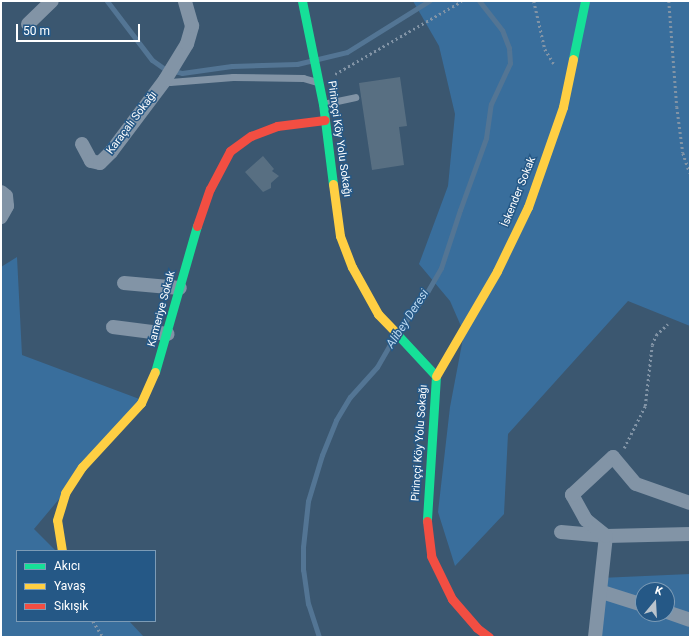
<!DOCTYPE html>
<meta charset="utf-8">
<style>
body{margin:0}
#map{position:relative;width:691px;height:638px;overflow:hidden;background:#3b5770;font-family:Roboto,sans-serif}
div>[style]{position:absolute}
.green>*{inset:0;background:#396e9c}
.stream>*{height:5px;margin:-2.5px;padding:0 2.5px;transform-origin:2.5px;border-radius:2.5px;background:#537594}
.building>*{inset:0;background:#586f82}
.path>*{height:2.5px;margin-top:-1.25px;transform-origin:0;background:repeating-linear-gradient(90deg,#8294a6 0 2px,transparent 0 5px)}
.lane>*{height:7px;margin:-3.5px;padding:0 3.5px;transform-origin:3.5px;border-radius:3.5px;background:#8294a6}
.street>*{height:14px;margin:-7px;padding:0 7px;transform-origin:7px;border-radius:7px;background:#8294a6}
.fast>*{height:9px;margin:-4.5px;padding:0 4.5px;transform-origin:4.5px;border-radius:4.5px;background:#16e098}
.slow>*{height:9px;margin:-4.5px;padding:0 4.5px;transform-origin:4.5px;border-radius:4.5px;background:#ffcf43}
.jam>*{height:9px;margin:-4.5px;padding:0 4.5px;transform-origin:4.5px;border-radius:4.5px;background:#f24e42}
span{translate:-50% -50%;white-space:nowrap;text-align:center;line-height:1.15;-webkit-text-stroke:3px #255886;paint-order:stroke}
.street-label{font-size:11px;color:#fff}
.water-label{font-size:12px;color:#bbd8f0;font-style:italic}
.frame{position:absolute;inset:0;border:2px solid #fff;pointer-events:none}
.legend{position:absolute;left:16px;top:550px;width:140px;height:72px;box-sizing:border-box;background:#255886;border:1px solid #7c9bb6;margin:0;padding:5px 7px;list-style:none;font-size:12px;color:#fff}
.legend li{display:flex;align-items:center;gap:8px;height:20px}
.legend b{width:20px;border:1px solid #7c9bb6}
.north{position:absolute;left:635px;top:582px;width:40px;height:40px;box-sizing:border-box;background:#255886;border:1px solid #7c9bb6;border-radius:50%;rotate:18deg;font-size:11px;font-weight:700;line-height:16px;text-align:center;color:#fff}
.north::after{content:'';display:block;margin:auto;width:14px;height:18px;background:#bac4cd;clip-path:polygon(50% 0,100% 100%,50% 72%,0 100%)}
.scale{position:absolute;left:16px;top:24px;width:124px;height:18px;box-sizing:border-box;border:2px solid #fff;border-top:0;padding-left:5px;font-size:12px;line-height:14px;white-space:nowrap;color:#fff;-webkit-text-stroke:3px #255886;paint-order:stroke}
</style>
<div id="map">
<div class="green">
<div style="clip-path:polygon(413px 1px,690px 1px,690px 326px,628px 301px,508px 434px,504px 514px,455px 566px,438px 512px,450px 407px,464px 333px,450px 301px,419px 264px,448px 186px,455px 114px,439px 46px)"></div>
<div style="clip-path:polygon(17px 257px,22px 355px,142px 400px,34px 529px,56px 551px,17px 551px,17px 621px,129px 621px,144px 637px,1px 637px,1px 267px)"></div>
<div style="clip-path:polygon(evenodd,690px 574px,690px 637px,595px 637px,600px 578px,690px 574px,643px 590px,667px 590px,667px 614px,643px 614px,643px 590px)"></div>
</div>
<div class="stream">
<div style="left:107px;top:1px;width:74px;rotate:52.7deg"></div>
<div style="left:152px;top:60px;width:16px;rotate:35deg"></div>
<div style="left:165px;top:69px;width:17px;rotate:13deg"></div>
<div style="left:182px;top:73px;width:50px;rotate:-8deg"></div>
<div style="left:232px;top:66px;width:65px;rotate:-1.8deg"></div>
<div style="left:297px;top:64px;width:51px;rotate:-13.5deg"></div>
<div style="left:347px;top:52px;width:97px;rotate:-31.9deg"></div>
<div style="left:399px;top:330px;width:45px;rotate:-53.1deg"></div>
<div style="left:426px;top:294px;width:30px;rotate:-60deg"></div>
<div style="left:441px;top:268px;width:61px;rotate:-71.9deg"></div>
<div style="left:460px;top:210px;width:77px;rotate:-70.1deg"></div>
<div style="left:486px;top:138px;width:34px;rotate:-82deg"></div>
<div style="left:491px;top:104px;width:45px;rotate:-65.1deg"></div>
<div style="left:510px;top:63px;width:15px;rotate:-94deg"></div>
<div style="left:509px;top:48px;width:19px;rotate:-111deg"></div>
<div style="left:502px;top:30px;width:37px;rotate:-128deg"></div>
<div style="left:319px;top:637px;width:35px;rotate:-108deg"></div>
<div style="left:308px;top:604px;width:34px;rotate:-98deg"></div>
<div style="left:303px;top:570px;width:23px;rotate:-90deg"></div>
<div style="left:303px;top:547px;width:46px;rotate:-83.8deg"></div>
<div style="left:308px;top:501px;width:48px;rotate:-73.1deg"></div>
<div style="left:322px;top:455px;width:38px;rotate:-68deg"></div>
<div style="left:336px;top:420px;width:27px;rotate:-59deg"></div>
<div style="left:350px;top:397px;width:40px;rotate:-48deg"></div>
<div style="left:377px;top:367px;width:34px;rotate:-60deg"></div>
</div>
<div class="building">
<div style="clip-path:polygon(400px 77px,407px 126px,399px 127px,404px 165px,372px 170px,359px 83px)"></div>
<div style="clip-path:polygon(263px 156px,274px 169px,272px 171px,279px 176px,271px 183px,271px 188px,263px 192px,245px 172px)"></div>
</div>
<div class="path">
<div style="left:534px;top:1px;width:49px;rotate:77.1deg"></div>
<div style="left:545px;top:49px;width:17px;rotate:59deg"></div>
<div style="left:669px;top:1px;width:106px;rotate:85.7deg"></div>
<div style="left:677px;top:107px;width:46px;rotate:82.6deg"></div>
<div style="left:683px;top:153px;width:21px;rotate:71deg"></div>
<div style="left:335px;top:74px;width:146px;rotate:-29.9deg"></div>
<div style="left:624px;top:448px;width:47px;rotate:-63.4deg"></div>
<div style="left:645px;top:406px;width:61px;rotate:-83.5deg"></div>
<div style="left:652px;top:345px;width:11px;rotate:-68deg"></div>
<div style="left:656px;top:335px;width:16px;rotate:-43deg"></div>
<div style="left:93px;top:621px;width:19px;rotate:58deg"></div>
</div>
<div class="lane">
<div style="left:165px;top:80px;width:5px;rotate:22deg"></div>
<div style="left:170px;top:82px;width:63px;rotate:-4.5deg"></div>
<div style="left:233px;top:77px;width:70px;rotate:0.8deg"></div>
<div style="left:303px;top:78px;width:15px;rotate:16deg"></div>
<div style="left:323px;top:104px;width:33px;rotate:-12deg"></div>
</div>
<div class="street">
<div style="left:28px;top:24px;width:33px;rotate:-44deg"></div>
<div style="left:82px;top:144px;width:19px;rotate:62deg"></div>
<div style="left:91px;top:161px;width:9px;rotate:13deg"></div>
<div style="left:100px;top:163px;width:16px;rotate:-45deg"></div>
<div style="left:111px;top:152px;width:90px;rotate:-53.1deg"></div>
<div style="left:165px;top:80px;width:42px;rotate:-58.6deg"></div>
<div style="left:187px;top:44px;width:19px;rotate:-74deg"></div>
<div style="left:192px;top:26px;width:26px;rotate:-106deg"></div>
<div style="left:1px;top:192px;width:6px;rotate:39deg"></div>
<div style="left:6px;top:196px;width:10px;rotate:84deg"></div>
<div style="left:7px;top:206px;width:13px;rotate:119deg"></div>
<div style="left:124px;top:283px;width:56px;rotate:5.1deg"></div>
<div style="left:113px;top:327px;width:55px;rotate:7.3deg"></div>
<div style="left:561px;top:532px;width:45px;rotate:5.1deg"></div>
<div style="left:606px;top:536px;width:84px;rotate:-1.4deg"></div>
<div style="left:602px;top:592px;width:43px;rotate:17.6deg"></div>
<div style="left:667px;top:612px;width:24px;rotate:19deg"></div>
<div style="left:595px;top:637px;width:102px;rotate:-83.8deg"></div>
<div style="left:606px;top:536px;width:26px;rotate:-141deg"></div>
<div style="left:586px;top:520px;width:29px;rotate:-119deg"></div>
<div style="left:572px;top:495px;width:56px;rotate:-42.8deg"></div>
<div style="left:613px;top:457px;width:35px;rotate:50deg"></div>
<div style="left:636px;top:484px;width:57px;rotate:19.4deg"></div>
</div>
<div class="fast">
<div style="left:302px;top:1px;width:105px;rotate:78.5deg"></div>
<div style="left:323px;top:104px;width:81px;rotate:82.9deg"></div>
<div style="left:573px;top:59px;width:59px;rotate:-78.3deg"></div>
<div style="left:397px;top:334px;width:57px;rotate:47.1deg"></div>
<div style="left:436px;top:376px;width:145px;rotate:93.6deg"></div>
<div style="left:155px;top:372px;width:152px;rotate:-74deg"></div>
</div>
<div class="slow">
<div style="left:333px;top:184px;width:52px;rotate:82.3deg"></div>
<div style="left:340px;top:236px;width:33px;rotate:69deg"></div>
<div style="left:352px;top:267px;width:54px;rotate:61deg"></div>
<div style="left:378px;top:314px;width:28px;rotate:46deg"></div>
<div style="left:436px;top:376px;width:121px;rotate:-59.8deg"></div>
<div style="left:497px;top:271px;width:71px;rotate:-64.2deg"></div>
<div style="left:528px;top:207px;width:106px;rotate:-70.7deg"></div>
<div style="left:563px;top:107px;width:49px;rotate:-78.2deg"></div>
<div style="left:62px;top:551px;width:31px;rotate:-99deg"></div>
<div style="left:57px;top:520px;width:28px;rotate:-73deg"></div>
<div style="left:65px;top:493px;width:31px;rotate:-57deg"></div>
<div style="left:82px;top:467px;width:87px;rotate:-47.3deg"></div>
<div style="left:141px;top:403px;width:34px;rotate:-66deg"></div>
</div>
<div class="jam">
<div style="left:197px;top:226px;width:39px;rotate:-71deg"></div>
<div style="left:210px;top:189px;width:43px;rotate:-62.2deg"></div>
<div style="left:230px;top:151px;width:26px;rotate:-36deg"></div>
<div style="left:251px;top:136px;width:28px;rotate:-21deg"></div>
<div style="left:277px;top:126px;width:48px;rotate:-7.1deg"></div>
<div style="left:427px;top:521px;width:35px;rotate:83deg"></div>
<div style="left:431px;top:556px;width:48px;rotate:64deg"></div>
<div style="left:452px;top:599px;width:38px;rotate:49deg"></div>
<div style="left:477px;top:628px;width:15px;rotate:37deg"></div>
</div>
<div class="street-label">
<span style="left:132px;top:123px;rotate:-53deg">Karaçalı Sokağı</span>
<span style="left:339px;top:139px;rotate:82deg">Pirinççi Köy Yolu Sokağı</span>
<span style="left:519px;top:192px;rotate:-68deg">İskender Sokak</span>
<span style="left:162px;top:309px;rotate:-75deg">Kameriye Sokak</span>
<span style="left:420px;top:443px;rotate:-86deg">Pirinççi Köy Yolu Sokağı</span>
</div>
<div class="water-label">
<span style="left:408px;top:319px;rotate:-57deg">Alibey Deresi</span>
</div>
<div class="frame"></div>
<ul class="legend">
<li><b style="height:5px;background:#16e098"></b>Akıcı</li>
<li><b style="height:5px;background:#ffcf43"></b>Yavaş</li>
<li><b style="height:5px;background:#f24e42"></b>Sıkışık</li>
</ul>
<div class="north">K</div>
<div class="scale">50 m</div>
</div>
